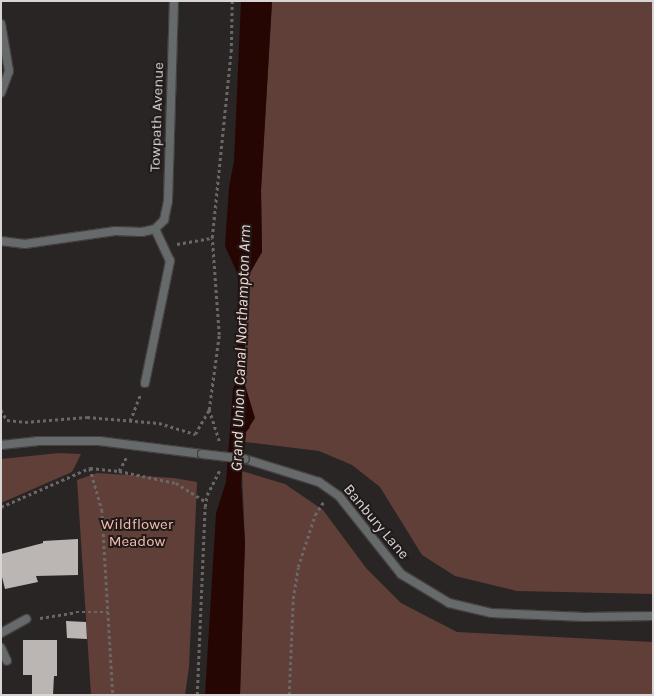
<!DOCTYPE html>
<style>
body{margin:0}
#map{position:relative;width:654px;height:696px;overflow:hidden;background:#292524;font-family:Karla,sans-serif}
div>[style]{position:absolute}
.green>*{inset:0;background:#5f3f37}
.water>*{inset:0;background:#260602}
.building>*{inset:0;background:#bbb5b4}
.path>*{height:2.5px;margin-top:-1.25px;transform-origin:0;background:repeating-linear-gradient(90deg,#6b6766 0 3px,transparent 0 6px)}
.roads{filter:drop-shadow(1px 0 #454140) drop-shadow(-1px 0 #454140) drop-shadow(0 1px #454140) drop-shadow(0 -1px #454140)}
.service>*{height:8px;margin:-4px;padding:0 4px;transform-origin:4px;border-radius:4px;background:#676a6a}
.minor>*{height:8px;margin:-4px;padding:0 4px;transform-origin:4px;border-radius:4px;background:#676a6a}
.tertiary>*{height:8px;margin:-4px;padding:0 4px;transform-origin:4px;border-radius:4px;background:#676a6a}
.bridges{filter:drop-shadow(1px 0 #454140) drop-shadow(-1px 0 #454140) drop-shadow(0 1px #454140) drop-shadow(0 -1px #454140)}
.tertiary-bridge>*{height:8px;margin:-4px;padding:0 4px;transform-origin:4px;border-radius:4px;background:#676a6a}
span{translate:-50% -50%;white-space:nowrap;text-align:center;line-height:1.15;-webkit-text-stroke:4px #201b1a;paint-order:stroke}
.street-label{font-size:15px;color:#d8d5d4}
.park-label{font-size:15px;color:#f8beb0}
.water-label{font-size:16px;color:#f7d9d2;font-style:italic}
.frame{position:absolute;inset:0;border:2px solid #d8d5d4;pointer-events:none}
</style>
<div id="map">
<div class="green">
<div style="clip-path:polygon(272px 1px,653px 1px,653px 594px,517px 591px,455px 576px,422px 555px,380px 487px,352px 465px,319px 451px,245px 442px,246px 432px,250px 428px,244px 383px,247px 278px,262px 252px,261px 190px)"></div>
<div style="clip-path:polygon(59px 453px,81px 454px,72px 472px,1px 503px,1px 459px)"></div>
<div style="clip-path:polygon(242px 471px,285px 484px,323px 510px,366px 568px,401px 603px,457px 632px,653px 642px,653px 695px,240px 695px,245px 542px)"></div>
<div style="clip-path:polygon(97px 473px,174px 478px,197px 482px,189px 667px,185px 695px,91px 695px,77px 480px)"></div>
</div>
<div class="water">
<div style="clip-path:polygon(241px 1px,272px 1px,261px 190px,262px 252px,247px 278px,244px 382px,255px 418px,246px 432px,241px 484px,245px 542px,240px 695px,205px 695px,216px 513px,226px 482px,233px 389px,237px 379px,238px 275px,225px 246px,229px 187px,234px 161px)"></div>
</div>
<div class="building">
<div style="clip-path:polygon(78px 539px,78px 575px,36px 576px,38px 582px,5px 589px,1px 573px,1px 554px,43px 543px,43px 541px)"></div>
<div style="clip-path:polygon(66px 621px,86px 622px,87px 639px,67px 638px)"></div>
<div style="clip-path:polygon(23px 640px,57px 640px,57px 676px,54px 676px,53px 695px,32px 695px,32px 675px,23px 675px)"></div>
</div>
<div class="path">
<div style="left:177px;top:244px;width:36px;rotate:-10deg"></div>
<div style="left:1px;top:410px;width:12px;rotate:59deg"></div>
<div style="left:7px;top:420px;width:18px;rotate:6deg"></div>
<div style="left:25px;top:422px;width:62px;rotate:-4.6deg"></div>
<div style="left:87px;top:417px;width:72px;rotate:4.8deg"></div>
<div style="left:159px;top:423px;width:38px;rotate:17deg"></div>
<div style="left:195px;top:434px;width:28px;rotate:-60deg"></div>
<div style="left:130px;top:421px;width:28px;rotate:-69deg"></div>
<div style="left:219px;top:441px;width:33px;rotate:-108deg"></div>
<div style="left:209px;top:410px;width:76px;rotate:-82.4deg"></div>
<div style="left:219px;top:335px;width:97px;rotate:-94.1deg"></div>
<div style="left:212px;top:238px;width:187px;rotate:-84.2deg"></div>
<div style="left:231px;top:52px;width:51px;rotate:-88.9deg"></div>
<div style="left:90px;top:468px;width:44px;rotate:74.1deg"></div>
<div style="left:102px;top:510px;width:185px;rotate:86.6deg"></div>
<div style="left:119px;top:471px;width:58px;rotate:11.9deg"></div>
<div style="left:176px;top:483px;width:34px;rotate:32deg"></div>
<div style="left:1px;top:507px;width:97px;rotate:-23.7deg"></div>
<div style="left:90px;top:468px;width:29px;rotate:6deg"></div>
<div style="left:119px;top:471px;width:15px;rotate:-62deg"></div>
<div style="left:40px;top:618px;width:36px;rotate:-9deg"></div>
<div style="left:76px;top:612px;width:32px"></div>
<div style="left:197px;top:695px;width:188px;rotate:-87.6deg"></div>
<div style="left:205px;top:507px;width:12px;rotate:-81deg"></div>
<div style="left:207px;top:495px;width:29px;rotate:-63deg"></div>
<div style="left:289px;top:695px;width:96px;rotate:-87.6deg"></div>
<div style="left:293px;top:599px;width:32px;rotate:-81deg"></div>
<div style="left:298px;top:567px;width:55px;rotate:-71.9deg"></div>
<div style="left:315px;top:515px;width:17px;rotate:-57deg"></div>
</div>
<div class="roads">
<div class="service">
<div style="left:145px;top:383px;width:125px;rotate:-78.4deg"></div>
<div style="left:170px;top:261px;width:35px;rotate:-115deg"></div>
</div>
<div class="minor">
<div style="left:1px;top:24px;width:48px;rotate:80.3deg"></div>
<div style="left:9px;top:71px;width:23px;rotate:110deg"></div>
<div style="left:1px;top:241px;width:24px;rotate:7deg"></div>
<div style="left:25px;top:244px;width:91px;rotate:-8.2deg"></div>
<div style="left:115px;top:231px;width:27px;rotate:2deg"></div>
<div style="left:142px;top:232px;width:13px;rotate:-13deg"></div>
<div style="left:155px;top:229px;width:13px;rotate:-45deg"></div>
<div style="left:164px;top:220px;width:19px;rotate:-78deg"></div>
<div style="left:168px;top:201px;width:200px;rotate:-88.3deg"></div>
<div style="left:1px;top:633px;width:29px;rotate:-29deg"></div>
<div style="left:1px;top:648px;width:14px;rotate:65deg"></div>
</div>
<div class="tertiary">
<div style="left:1px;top:445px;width:36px;rotate:-6deg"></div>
<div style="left:37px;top:441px;width:62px"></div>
<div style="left:99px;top:441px;width:104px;rotate:7.2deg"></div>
<div style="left:245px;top:459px;width:77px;rotate:17.3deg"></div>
<div style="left:319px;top:482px;width:24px;rotate:35deg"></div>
<div style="left:339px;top:496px;width:100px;rotate:51.5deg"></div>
<div style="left:401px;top:574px;width:56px;rotate:31.1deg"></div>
<div style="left:449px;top:603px;width:43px;rotate:13.4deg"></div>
<div style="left:491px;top:613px;width:94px;rotate:2.4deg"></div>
<div style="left:585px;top:617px;width:68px;rotate:-0.8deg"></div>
</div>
</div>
<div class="bridges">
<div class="tertiary-bridge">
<div style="left:202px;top:454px;width:43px;rotate:6.6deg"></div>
</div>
</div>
<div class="street-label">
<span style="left:157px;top:117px;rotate:-88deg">Towpath Avenue</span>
<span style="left:376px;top:522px;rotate:50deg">Banbury Lane</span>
</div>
<div class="park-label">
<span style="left:137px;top:533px">Wildflower<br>Meadow</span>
</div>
<div class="water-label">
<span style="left:241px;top:348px;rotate:-88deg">Grand Union Canal Northampton Arm</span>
</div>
<div class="frame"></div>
</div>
